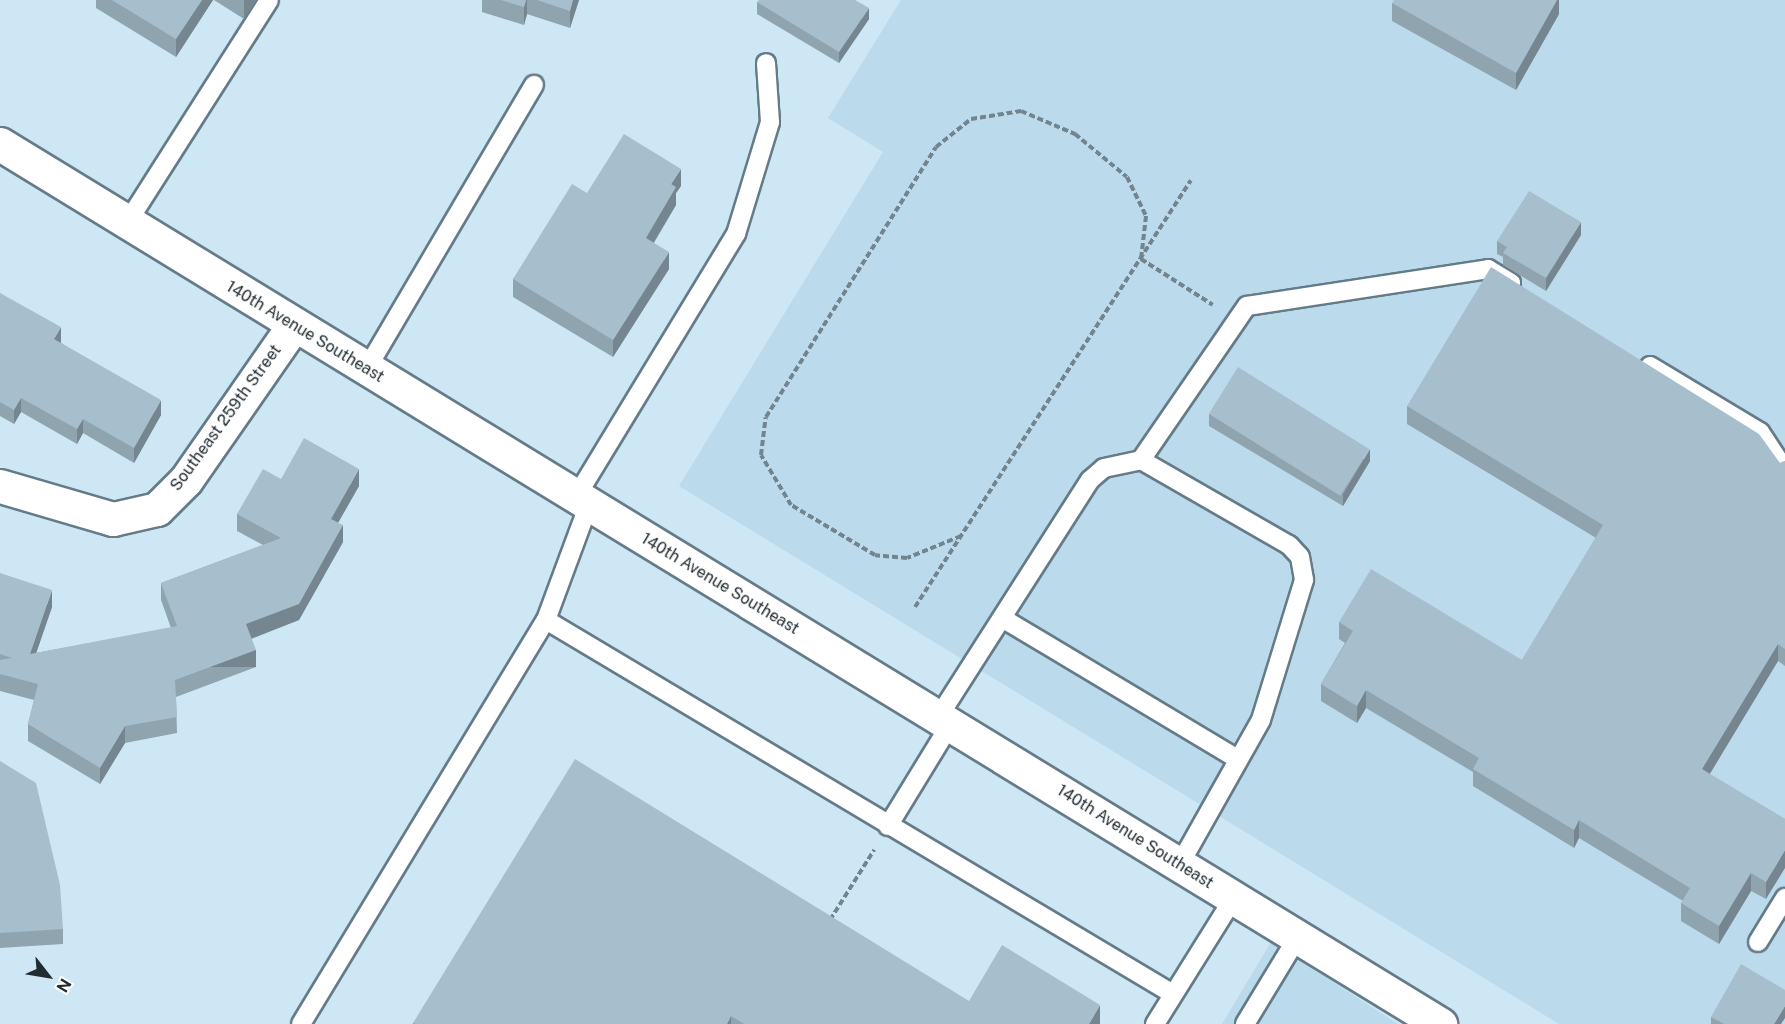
<!DOCTYPE html>
<style>
body{margin:0}
#map{position:relative;width:1785px;height:1024px;overflow:hidden;background:#cde7f5;font-family:"Public Sans",sans-serif}
div>[style]{position:absolute}
.built>*{inset:0;background:#bbdbed}
.path>*{height:4px;margin-top:-2px;transform-origin:0;background:repeating-linear-gradient(90deg,#72848d 0 6px,transparent 0 9px)}
.roads{filter:drop-shadow(2px 0 #657b88) drop-shadow(-2px 0 #657b88) drop-shadow(0 2px #657b88) drop-shadow(0 -2px #657b88)}
.lane>*{height:18px;margin:-9px;padding:0 9px;transform-origin:9px;border-radius:9px;background:#fff}
.street>*{height:33px;margin:-16.5px;padding:0 16.5px;transform-origin:16.5px;border-radius:16.5px;background:#fff}
.secondary>*{height:33px;margin:-16.5px;padding:0 16.5px;transform-origin:16.5px;border-radius:16.5px;background:#fff}
.wall>*{inset:0;background:#90a4b0}
.shaded-wall>*{inset:0;background:#758690;transform-origin:0 0}
.building>*{inset:0;background:#a7bfcd;transform-origin:0 0}
span{translate:-50% -50%;white-space:nowrap;text-align:center;line-height:1.15;-webkit-text-stroke:4.5px #fff;paint-order:stroke}
.street-label{font-size:16px;color:#212b30}
.north{position:absolute;left:18px;top:946px;width:60px;height:60px;-webkit-text-stroke:4px #fff;paint-order:stroke;rotate:121deg;font-size:16px;font-weight:700;line-height:24px;text-align:center;color:#212b30}
.north::after{content:'';display:block;margin:auto;width:21px;height:27px;background:#212b30;clip-path:polygon(50% 0,100% 100%,50% 72%,0 100%)}
</style>
<div id="map">
<div class="built">
<div style="clip-path:polygon(901px 0,1785px 0,1785px 1024px,1559px 1024px,679px 486px,883px 152px,828px 118px)"></div>
<div style="clip-path:polygon(1271px 942px,1398px 1024px,1222px 1024px)"></div>
</div>
<div class="path">
<div style="left:961px;top:536px;width:58px;rotate:157.8deg"></div>
<div style="left:907px;top:558px;width:32px;rotate:-175deg"></div>
<div style="left:875px;top:555px;width:98px;rotate:-149.2deg"></div>
<div style="left:791px;top:505px;width:58px;rotate:-121deg"></div>
<div style="left:761px;top:455px;width:38px;rotate:-83deg"></div>
<div style="left:766px;top:417px;width:319px;rotate:-57.8deg"></div>
<div style="left:936px;top:147px;width:45px;rotate:-38.7deg"></div>
<div style="left:971px;top:119px;width:51px;rotate:-9.1deg"></div>
<div style="left:1021px;top:111px;width:59px;rotate:23.1deg"></div>
<div style="left:1075px;top:134px;width:67px;rotate:39.6deg"></div>
<div style="left:1127px;top:177px;width:43px;rotate:64deg"></div>
<div style="left:1146px;top:216px;width:43px;rotate:96.6deg"></div>
<div style="left:1141px;top:259px;width:85px;rotate:32.6deg"></div>
<div style="left:915px;top:607px;width:508px;rotate:-57.12deg"></div>
<div style="left:830px;top:920px;width:83px;rotate:-57.8deg"></div>
</div>
<div class="roads">
<div class="lane">
<div style="left:127px;top:223px;width:264px;rotate:-57.5deg"></div>
<div style="left:1650px;top:366px;width:128px;rotate:31deg"></div>
<div style="left:1760px;top:432px;width:45px;rotate:56.7deg"></div>
<div style="left:366px;top:370px;width:331px;rotate:-59.5deg"></div>
<div style="left:1141px;top:460px;width:187px;rotate:-55.5deg"></div>
<div style="left:1247px;top:306px;width:244px;rotate:-8.7deg"></div>
<div style="left:1488px;top:269px;width:27px;rotate:31deg"></div>
<div style="left:576px;top:497px;width:308px;rotate:-58.7deg"></div>
<div style="left:736px;top:234px;width:117px;rotate:-73.1deg"></div>
<div style="left:770px;top:122px;width:59px;rotate:-93.9deg"></div>
<div style="left:1002px;top:618px;width:275px;rotate:30.9deg"></div>
<div style="left:546px;top:620px;width:730px;rotate:30.82deg"></div>
<div style="left:939px;top:716px;width:280px;rotate:-57.4deg"></div>
<div style="left:1090px;top:480px;width:18px;rotate:-41deg"></div>
<div style="left:1104px;top:468px;width:38px;rotate:-12deg"></div>
<div style="left:1141px;top:460px;width:171px;rotate:29.9deg"></div>
<div style="left:1289px;top:545px;width:16px;rotate:47deg"></div>
<div style="left:1300px;top:557px;width:23px;rotate:80deg"></div>
<div style="left:1304px;top:580px;width:146px;rotate:107.1deg"></div>
<div style="left:1261px;top:720px;width:165px;rotate:119.4deg"></div>
<div style="left:888px;top:826px;width:121px;rotate:-58.5deg"></div>
<div style="left:1758px;top:942px;width:52px;rotate:-58.5deg"></div>
<div style="left:301px;top:1024px;width:472px;rotate:-58.8deg"></div>
<div style="left:546px;top:620px;width:124px;rotate:-69.7deg"></div>
<div style="left:1155px;top:1024px;width:147px;rotate:-58deg"></div>
<div style="left:1245px;top:1024px;width:100px;rotate:-58.8deg"></div>
</div>
<div class="street">
<div style="left:0;top:486px;width:118px;rotate:16.3deg"></div>
<div style="left:113px;top:519px;width:45px;rotate:-12.8deg"></div>
<div style="left:157px;top:509px;width:41px;rotate:-45deg"></div>
<div style="left:186px;top:480px;width:188px;rotate:-55.2deg"></div>
</div>
<div class="secondary">
<div style="left:0;top:144px;width:1688px;rotate:31.43deg"></div>
</div>
</div>
<div class="wall">
<div style="clip-path:polygon(96px 0,213px 0,176px 57px,96px 8px)"></div>
<div style="clip-path:polygon(214px 0,256px 0,244px 19px)"></div>
<div style="clip-path:polygon(482px 0,579px 0,570px 28px,527px 14px,524px 25px,482px 12px)"></div>
<div style="clip-path:polygon(1559px 0,1559px 14px,1516px 90px,1392px 21px,1392px 3px)"></div>
<div style="clip-path:polygon(757px 2px,869px 19px,839px 63px,757px 14px)"></div>
<div style="clip-path:polygon(681px 186px,676px 193px,676px 205px,654px 243px,669px 269px,613px 357px,513px 297px,513px 279px)"></div>
<div style="clip-path:polygon(1581px 235px,1546px 291px,1503px 265px,1503px 257px,1497px 254px,1497px 241px)"></div>
<div style="clip-path:polygon(0 293px,61px 342px,60px 342px,161px 415px,134px 463px,83px 433px,77px 444px,21px 412px,14px 424px,0 416px)"></div>
<div style="clip-path:polygon(1407px 406px,1780px 463px,1785px 461px,1785px 666px,1778px 661px,1709px 774px,1785px 819px,1766px 899px,1751px 891px,1719px 944px,1681px 921px,1681px 903px,1683px 901px,1579px 838px,1574px 848px,1473px 786px,1473px 772px,1366px 708px,1357px 723px,1321px 701px,1321px 684px,1345px 643px,1339px 639px,1339px 622px,1522px 660px,1596px 538px,1407px 424px)"></div>
<div style="clip-path:polygon(1209px 414px,1370px 461px,1343px 506px,1209px 426px)"></div>
<div style="clip-path:polygon(281px 479px,359px 486px,338px 523px,343px 542px,299px 620px,251px 638px,256px 667px,176px 697px,177px 733px,125px 743px,100px 784px,28px 741px,28px 724px,34px 700px,0 691px,0 573px,52px 607px,36px 653px,171px 628px,161px 600px,161px 583px,263px 545px,237px 531px,237px 514px)"></div>
<div style="clip-path:polygon(0 761px,63px 929px,63px 944px,0 948px)"></div>
<div style="clip-path:polygon(969px 1001px,1100px 1024px,413px 1024px,413px 1023px)"></div>
<div style="clip-path:polygon(1711px 1017px,1781px 1024px,1711px 1024px)"></div>
</div>
<div class="shaded-wall">
<div style="clip-path:polygon(202px 0,213px 0,176px 57px,176px 39px)"></div>
<div style="clip-path:polygon(244px 0,256px 0,244px 19px)"></div>
<div style="clip-path:polygon(526px 0,527px 0,527px 14px,524px 25px,524px 7px)"></div>
<div style="clip-path:polygon(573px 0,579px 0,570px 28px,570px 11px)"></div>
<div style="clip-path:polygon(1557px 0,1559px 0,1559px 14px,1516px 90px,1516px 73px)"></div>
<div style="clip-path:polygon(869px 8px,869px 19px,839px 63px,839px 52px)"></div>
<div style="clip-path:polygon(681px 169px,681px 186px,676px 193px,676px 205px,646px 255px,646px 238px,671px 184px)"></div>
<div style="clip-path:polygon(1581px 222px,1581px 235px,1546px 291px,1546px 278px)"></div>
<div style="clip-path:polygon(669px 252px,669px 269px,613px 357px,613px 340px)"></div>
<div style="clip-path:polygon(61px 327px,61px 342px,54px 353px,54px 339px)"></div>
<div style="clip-path:polygon(21px 398px,21px 412px,14px 424px,14px 410px)"></div>
<div style="clip-path:polygon(161px 400px,161px 415px,134px 463px,134px 448px)"></div>
<div style="clip-path:polygon(83px 419px,83px 433px,77px 444px,77px 429px)"></div>
<div style="clip-path:polygon(1370px 449px,1370px 461px,1343px 506px,1343px 494px)"></div>
<div style="clip-path:polygon(359px 469px,359px 486px,331px 535px,331px 519px)"></div>
<div style="clip-path:polygon(343px 525px,343px 542px,299px 620px,246px 641px,246px 624px)"></div>
<div style="clip-path:polygon(52px 590px,52px 607px,30px 671px,30px 654px)"></div>
<div style="clip-path:polygon(1778px 644px,1778px 661px,1702px 787px,1702px 769px)"></div>
<div style="left:256px;top:650px;width:17px;height:86px;rotate:90deg"></div>
<div style="clip-path:polygon(1366px 690px,1366px 708px,1357px 723px,1357px 706px)"></div>
<div style="clip-path:polygon(125px 726px,125px 743px,100px 784px,100px 768px)"></div>
<div style="clip-path:polygon(1579px 820px,1579px 838px,1574px 848px,1574px 830px)"></div>
<div style="clip-path:polygon(1785px 850px,1785px 868px,1766px 899px,1766px 882px)"></div>
<div style="clip-path:polygon(1751px 873px,1751px 891px,1719px 944px,1719px 926px)"></div>
<div style="clip-path:polygon(1100px 1005px,1100px 1024px,1089px 1024px)"></div>
<div style="clip-path:polygon(1785px 1006px,1785px 1018px,1781px 1024px,1774px 1024px)"></div>
<div style="clip-path:polygon(731px 1016px,731px 1024px,727px 1024px)"></div>
</div>
<div class="building">
<div style="clip-path:polygon(112px 0,202px 0,176px 39px)"></div>
<div style="clip-path:polygon(501px 0,526px 0,524px 7px)"></div>
<div style="clip-path:polygon(537px 0,573px 0,570px 11px)"></div>
<div style="clip-path:polygon(759px 0,855px 0,869px 8px,839px 52px,757px 2px)"></div>
<div style="clip-path:polygon(1394px 0,1557px 0,1516px 73px,1392px 3px)"></div>
<div style="clip-path:polygon(624px 134px,681px 169px,671px 184px,676px 187px,646px 238px,669px 252px,613px 340px,513px 279px,572px 184px,587px 193px)"></div>
<div style="clip-path:polygon(1529px 191px,1581px 222px,1546px 278px,1503px 253px,1507px 247px,1497px 241px)"></div>
<div style="clip-path:polygon(1491px 267px,1759px 434px,1780px 463px,1785px 461px,1785px 649px,1778px 644px,1702px 769px,1785px 819px,1785px 850px,1766px 882px,1751px 873px,1719px 926px,1681px 903px,1690px 888px,1579px 820px,1574px 830px,1473px 769px,1479px 758px,1366px 690px,1357px 706px,1321px 684px,1353px 631px,1339px 622px,1371px 569px,1522px 660px,1603px 525px,1407px 406px)"></div>
<div style="clip-path:polygon(0 293px,61px 327px,54px 339px,161px 400px,134px 448px,83px 419px,77px 429px,21px 398px,14px 410px,0 402px)"></div>
<div style="left:1238px;top:367px;width:155px;height:55px;rotate:32deg"></div>
<div style="clip-path:polygon(304px 438px,359px 469px,331px 519px,343px 525px,299px 604px,246px 624px,256px 650px,175px 680px,177px 717px,125px 726px,100px 768px,28px 724px,38px 684px,0 674px,0 660px,12px 658px,0 654px,0 573px,52px 590px,30px 654px,177px 626px,161px 583px,281px 538px,237px 514px,263px 469px,281px 479px)"></div>
<div style="clip-path:polygon(575px 759px,969px 1001px,1002px 945px,1100px 1005px,1089px 1024px,744px 1024px,731px 1016px,727px 1024px,416px 1024px,413px 1023px)"></div>
<div style="clip-path:polygon(0 761px,36px 783px,60px 885px,63px 929px,0 933px)"></div>
<div style="clip-path:polygon(1741px 964px,1785px 990px,1785px 1006px,1774px 1024px,1724px 1024px,1711px 1017px)"></div>
</div>
<div class="street-label">
<span style="left:305px;top:332px;rotate:31deg">140th Avenue Southeast</span>
<span style="left:226px;top:418px;rotate:-54deg">Southeast 259th Street</span>
<span style="left:720px;top:584px;rotate:31deg">140th Avenue Southeast</span>
<span style="left:1135px;top:837px;rotate:32deg">140th Avenue Southeast</span>
</div>
<div class="north">N</div>
</div>
